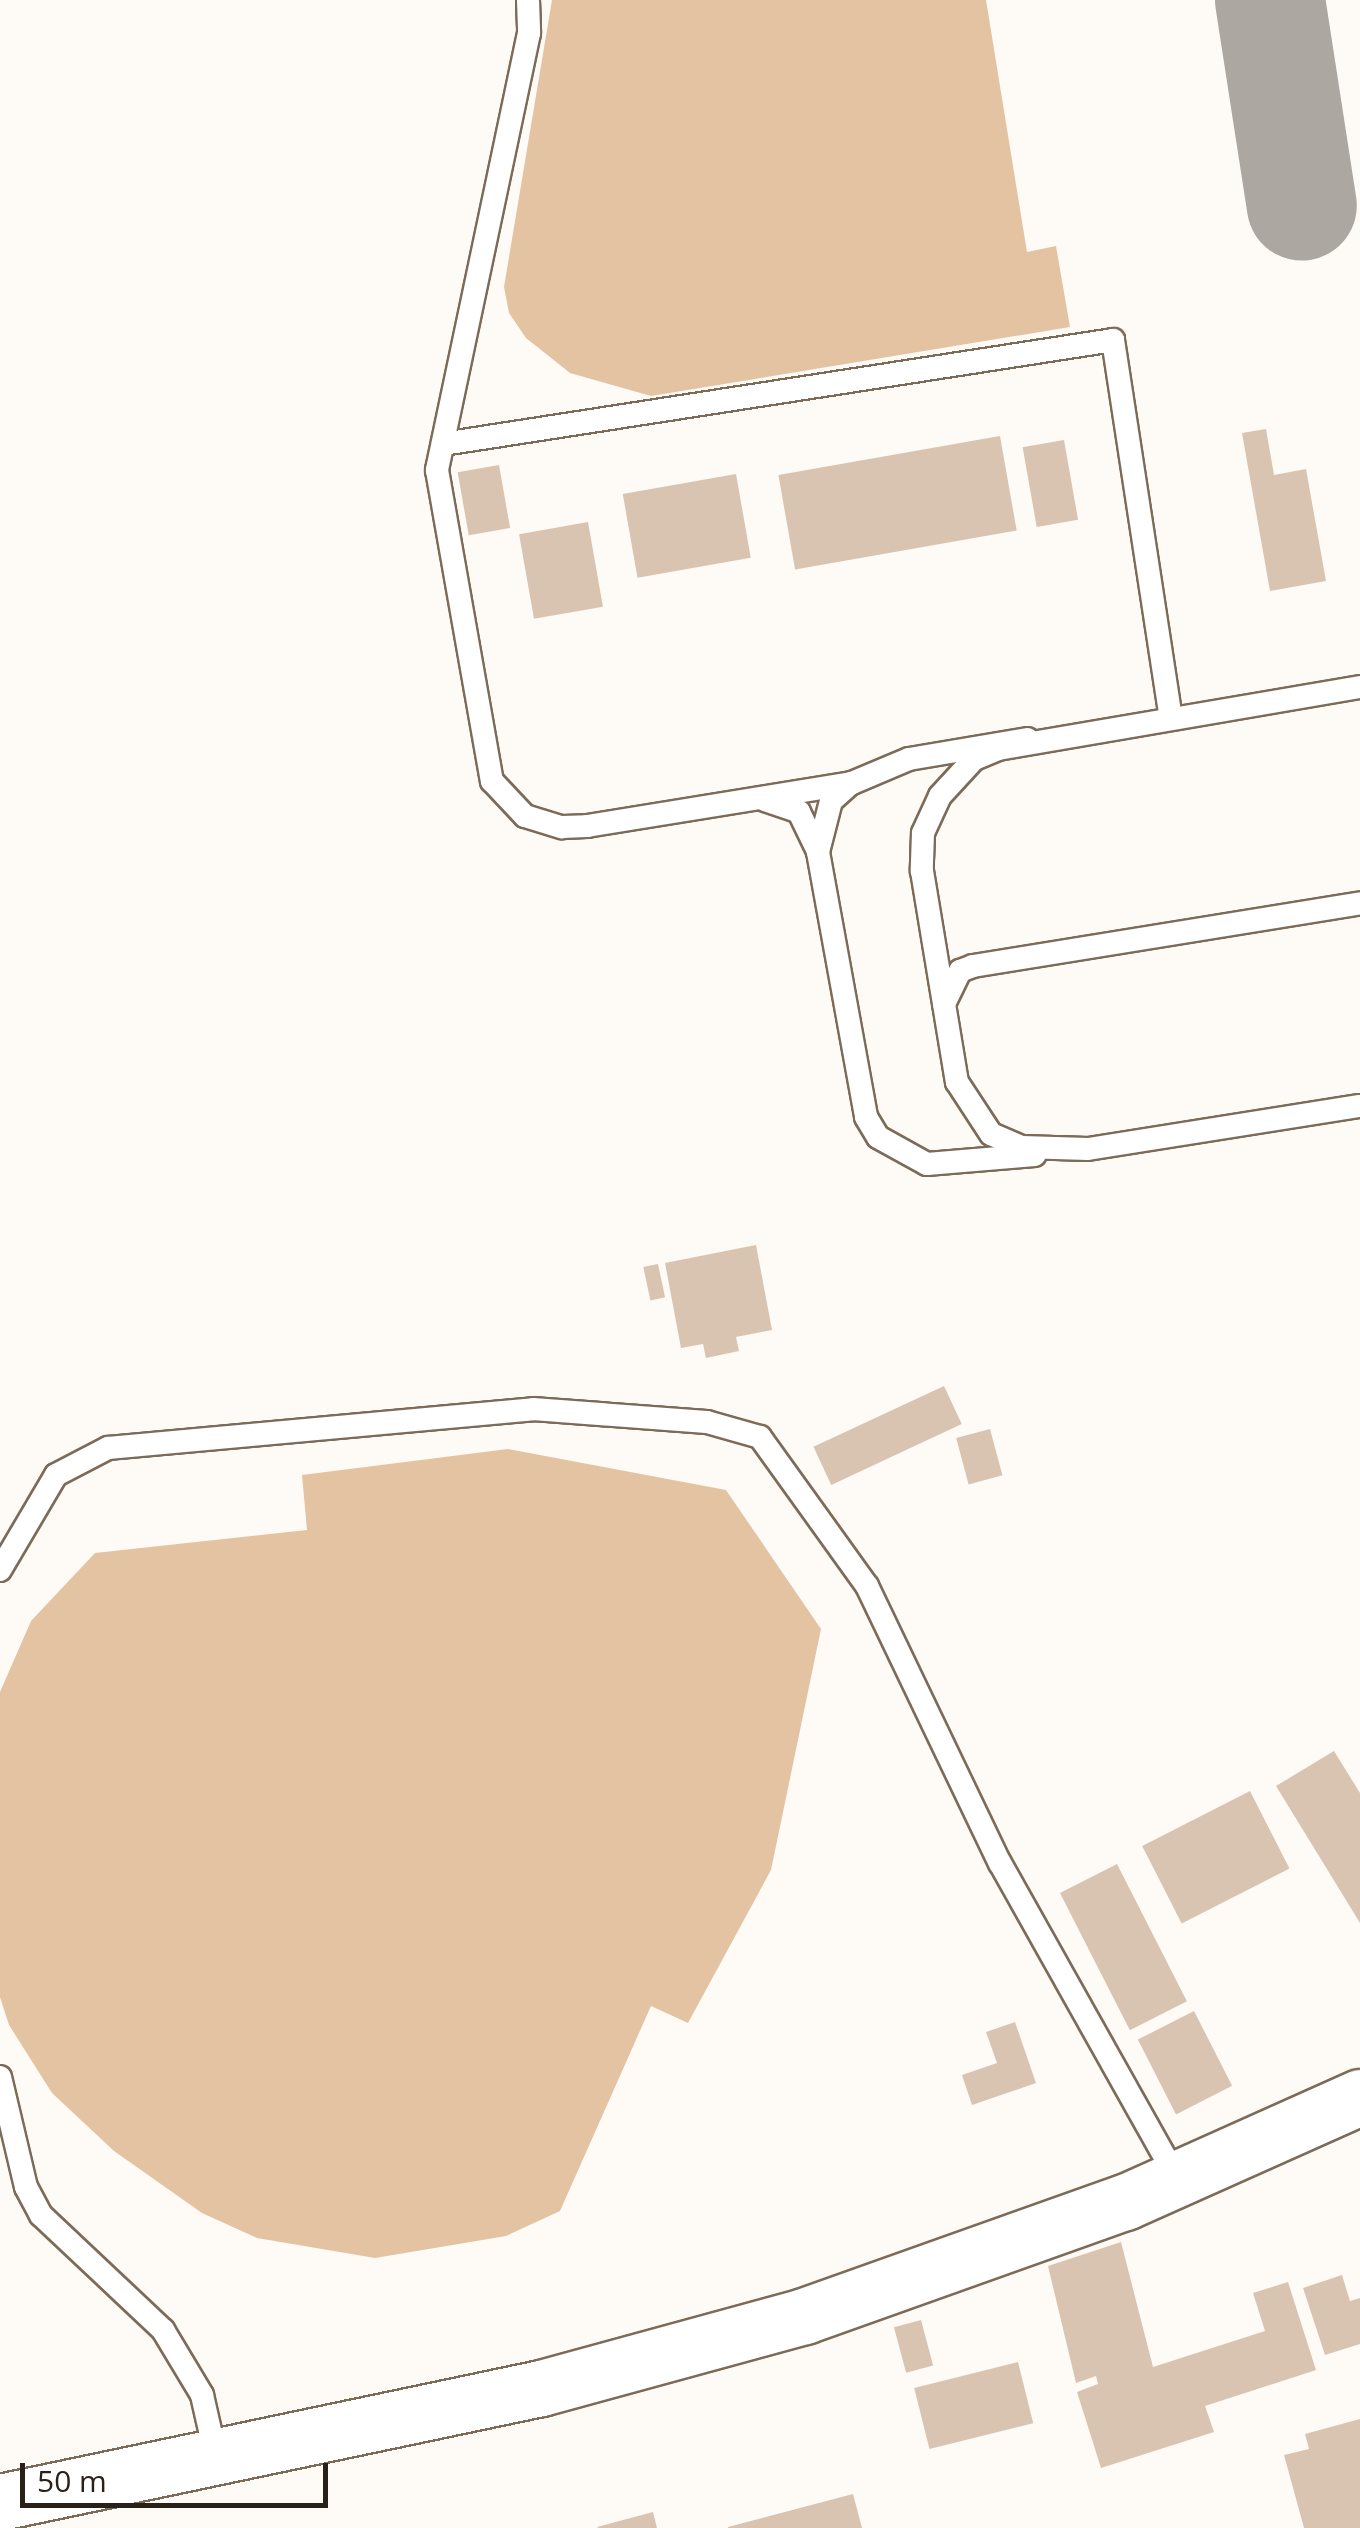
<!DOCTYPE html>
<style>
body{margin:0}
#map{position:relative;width:1360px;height:2528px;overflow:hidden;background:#fefaf6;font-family:"Open Sans",sans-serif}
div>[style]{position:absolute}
.green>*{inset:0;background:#e4c3a2}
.taxiway>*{height:110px;margin:-55px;padding:0 55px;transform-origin:55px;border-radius:55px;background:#ada7a2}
.building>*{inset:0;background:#d9c4b1;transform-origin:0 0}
.roads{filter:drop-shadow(2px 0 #7d6b59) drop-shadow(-2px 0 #7d6b59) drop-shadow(0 2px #7d6b59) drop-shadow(0 -2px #7d6b59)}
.service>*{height:22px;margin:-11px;padding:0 11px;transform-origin:11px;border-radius:11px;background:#fff}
.tertiary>*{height:55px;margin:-27.5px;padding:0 27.5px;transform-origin:27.5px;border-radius:27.5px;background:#fff}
span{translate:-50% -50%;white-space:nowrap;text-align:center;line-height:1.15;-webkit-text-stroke:9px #fff;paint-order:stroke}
.scale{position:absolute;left:20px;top:2463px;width:308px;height:45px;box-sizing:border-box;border:5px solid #282019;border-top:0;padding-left:12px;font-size:30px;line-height:35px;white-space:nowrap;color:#282019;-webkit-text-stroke:8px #fff;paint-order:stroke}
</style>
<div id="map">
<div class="green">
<div style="clip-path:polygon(552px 0,986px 0,1027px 252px,1056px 246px,1070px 327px,651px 396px,570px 373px,526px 338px,509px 313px,504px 287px)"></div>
<div style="clip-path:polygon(508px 1449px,726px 1490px,821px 1629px,771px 1870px,688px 2023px,651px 2006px,560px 2211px,506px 2236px,375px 2258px,257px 2238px,202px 2213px,114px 2151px,52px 2093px,9px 2025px,0 1997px,0 1692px,31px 1621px,95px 1553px,307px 1530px,302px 1475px)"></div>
</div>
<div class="taxiway">
<div style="left:1270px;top:0;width:208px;rotate:81.2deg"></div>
</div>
<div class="building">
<div style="clip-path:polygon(1266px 429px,1274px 475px,1306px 469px,1326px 581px,1270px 591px,1242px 433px)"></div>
<div style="left:1000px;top:436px;width:96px;height:225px;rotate:80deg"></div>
<div style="left:1064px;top:440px;width:81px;height:42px;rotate:80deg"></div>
<div style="left:499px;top:465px;width:64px;height:42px;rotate:80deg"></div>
<div style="left:736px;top:474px;width:85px;height:115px;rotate:80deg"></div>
<div style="left:588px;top:522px;width:86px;height:70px;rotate:80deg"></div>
<div style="clip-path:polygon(756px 1245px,772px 1330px,736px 1337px,739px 1351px,706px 1358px,703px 1344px,681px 1348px,665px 1263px)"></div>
<div style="left:658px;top:1264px;width:34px;height:15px;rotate:78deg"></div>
<div style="left:944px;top:1386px;width:42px;height:144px;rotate:65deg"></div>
<div style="left:990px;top:1429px;width:48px;height:35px;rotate:75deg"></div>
<div style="clip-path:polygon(1334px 1751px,1360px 1793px,1360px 1923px,1276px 1786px)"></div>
<div style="left:1250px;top:1791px;width:87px;height:121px;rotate:63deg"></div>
<div style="left:1117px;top:1864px;width:154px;height:64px;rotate:63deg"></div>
<div style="left:1194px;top:2011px;width:84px;height:63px;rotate:63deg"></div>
<div style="clip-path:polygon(1015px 2022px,1036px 2083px,972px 2105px,962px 2075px,997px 2063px,986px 2032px)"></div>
<div style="clip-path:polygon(1121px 2242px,1153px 2367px,1265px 2331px,1253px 2293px,1288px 2282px,1316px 2370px,1205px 2406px,1214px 2432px,1101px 2468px,1077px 2392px,1098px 2384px,1096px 2376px,1076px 2383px,1048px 2266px)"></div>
<div style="clip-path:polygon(1342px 2275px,1350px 2301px,1360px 2298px,1360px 2344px,1325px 2355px,1303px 2288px)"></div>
<div style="left:921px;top:2320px;width:47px;height:28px;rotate:75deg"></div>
<div style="left:1018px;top:2362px;width:63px;height:107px;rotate:76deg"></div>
<div style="clip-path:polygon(1360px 2419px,1360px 2528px,1304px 2528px,1284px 2455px,1309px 2449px,1305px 2434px)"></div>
<div style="clip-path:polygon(853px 2494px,862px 2528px,728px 2528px,728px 2527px)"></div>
<div style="clip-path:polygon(653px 2512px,657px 2528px,598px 2528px,597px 2527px)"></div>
</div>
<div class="roads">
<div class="service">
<div style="left:528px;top:0;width:33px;rotate:88deg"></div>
<div style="left:529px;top:33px;width:447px;rotate:101.9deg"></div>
<div style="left:437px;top:470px;width:316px;rotate:80deg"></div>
<div style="left:492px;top:781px;width:48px;rotate:46.7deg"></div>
<div style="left:525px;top:816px;width:39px;rotate:17deg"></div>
<div style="left:562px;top:827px;width:25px;rotate:-2deg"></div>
<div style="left:587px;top:826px;width:268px;rotate:-9.2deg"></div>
<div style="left:852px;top:783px;width:62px;rotate:-22.8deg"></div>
<div style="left:909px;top:759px;width:120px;rotate:-9.6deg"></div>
<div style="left:443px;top:444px;width:678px;rotate:-8.82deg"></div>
<div style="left:1113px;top:340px;width:381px;rotate:81.3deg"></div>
<div style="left:1360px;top:687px;width:367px;rotate:170.3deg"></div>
<div style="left:998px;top:749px;width:26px;rotate:157deg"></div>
<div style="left:974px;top:759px;width:50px;rotate:132.6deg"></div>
<div style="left:940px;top:796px;width:41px;rotate:114.7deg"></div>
<div style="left:923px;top:833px;width:38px;rotate:92deg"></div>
<div style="left:922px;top:871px;width:214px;rotate:80.6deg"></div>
<div style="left:957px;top:1082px;width:62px;rotate:56.8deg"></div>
<div style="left:991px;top:1134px;width:34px;rotate:23deg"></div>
<div style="left:1022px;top:1147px;width:66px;rotate:1.7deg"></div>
<div style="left:1088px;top:1149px;width:275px;rotate:-9deg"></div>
<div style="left:851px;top:783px;width:27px;rotate:138deg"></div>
<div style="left:831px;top:801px;width:53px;rotate:104.3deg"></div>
<div style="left:818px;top:852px;width:269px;rotate:79.7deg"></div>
<div style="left:866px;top:1117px;width:23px;rotate:59deg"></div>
<div style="left:878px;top:1137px;width:56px;rotate:28.9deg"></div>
<div style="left:927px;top:1164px;width:108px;rotate:-4.8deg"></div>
<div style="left:765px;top:800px;width:36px;rotate:19deg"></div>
<div style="left:799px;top:812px;width:41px;rotate:64.1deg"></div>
<div style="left:944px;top:1004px;width:37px;rotate:-64deg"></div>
<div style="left:960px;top:971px;width:14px;rotate:-21deg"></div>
<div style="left:973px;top:966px;width:392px;rotate:-9.2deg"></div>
<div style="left:0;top:1570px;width:110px;rotate:-59.5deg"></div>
<div style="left:56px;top:1475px;width:59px;rotate:-27.4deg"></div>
<div style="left:108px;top:1448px;width:427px;rotate:-5.2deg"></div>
<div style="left:533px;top:1409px;width:174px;rotate:4.3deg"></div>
<div style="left:707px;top:1422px;width:55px;rotate:15.8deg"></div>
<div style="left:760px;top:1437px;width:183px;rotate:54.3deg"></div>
<div style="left:867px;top:1586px;width:307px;rotate:64.4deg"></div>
<div style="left:1000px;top:1863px;width:362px;rotate:60.7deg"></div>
<div style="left:0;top:2077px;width:113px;rotate:76.7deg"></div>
<div style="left:26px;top:2187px;width:32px;rotate:62deg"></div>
<div style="left:41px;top:2215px;width:168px;rotate:43.3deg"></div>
<div style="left:163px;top:2330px;width:76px;rotate:59deg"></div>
<div style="left:202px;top:2395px;width:64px;rotate:77.3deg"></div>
</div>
<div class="tertiary">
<div style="left:0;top:2502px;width:553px;rotate:-11.9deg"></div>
<div style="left:541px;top:2388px;width:273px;rotate:-15.3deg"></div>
<div style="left:804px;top:2316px;width:341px;rotate:-19.6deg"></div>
<div style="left:1125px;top:2202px;width:257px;rotate:-24.1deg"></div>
</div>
</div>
<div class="scale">50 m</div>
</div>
